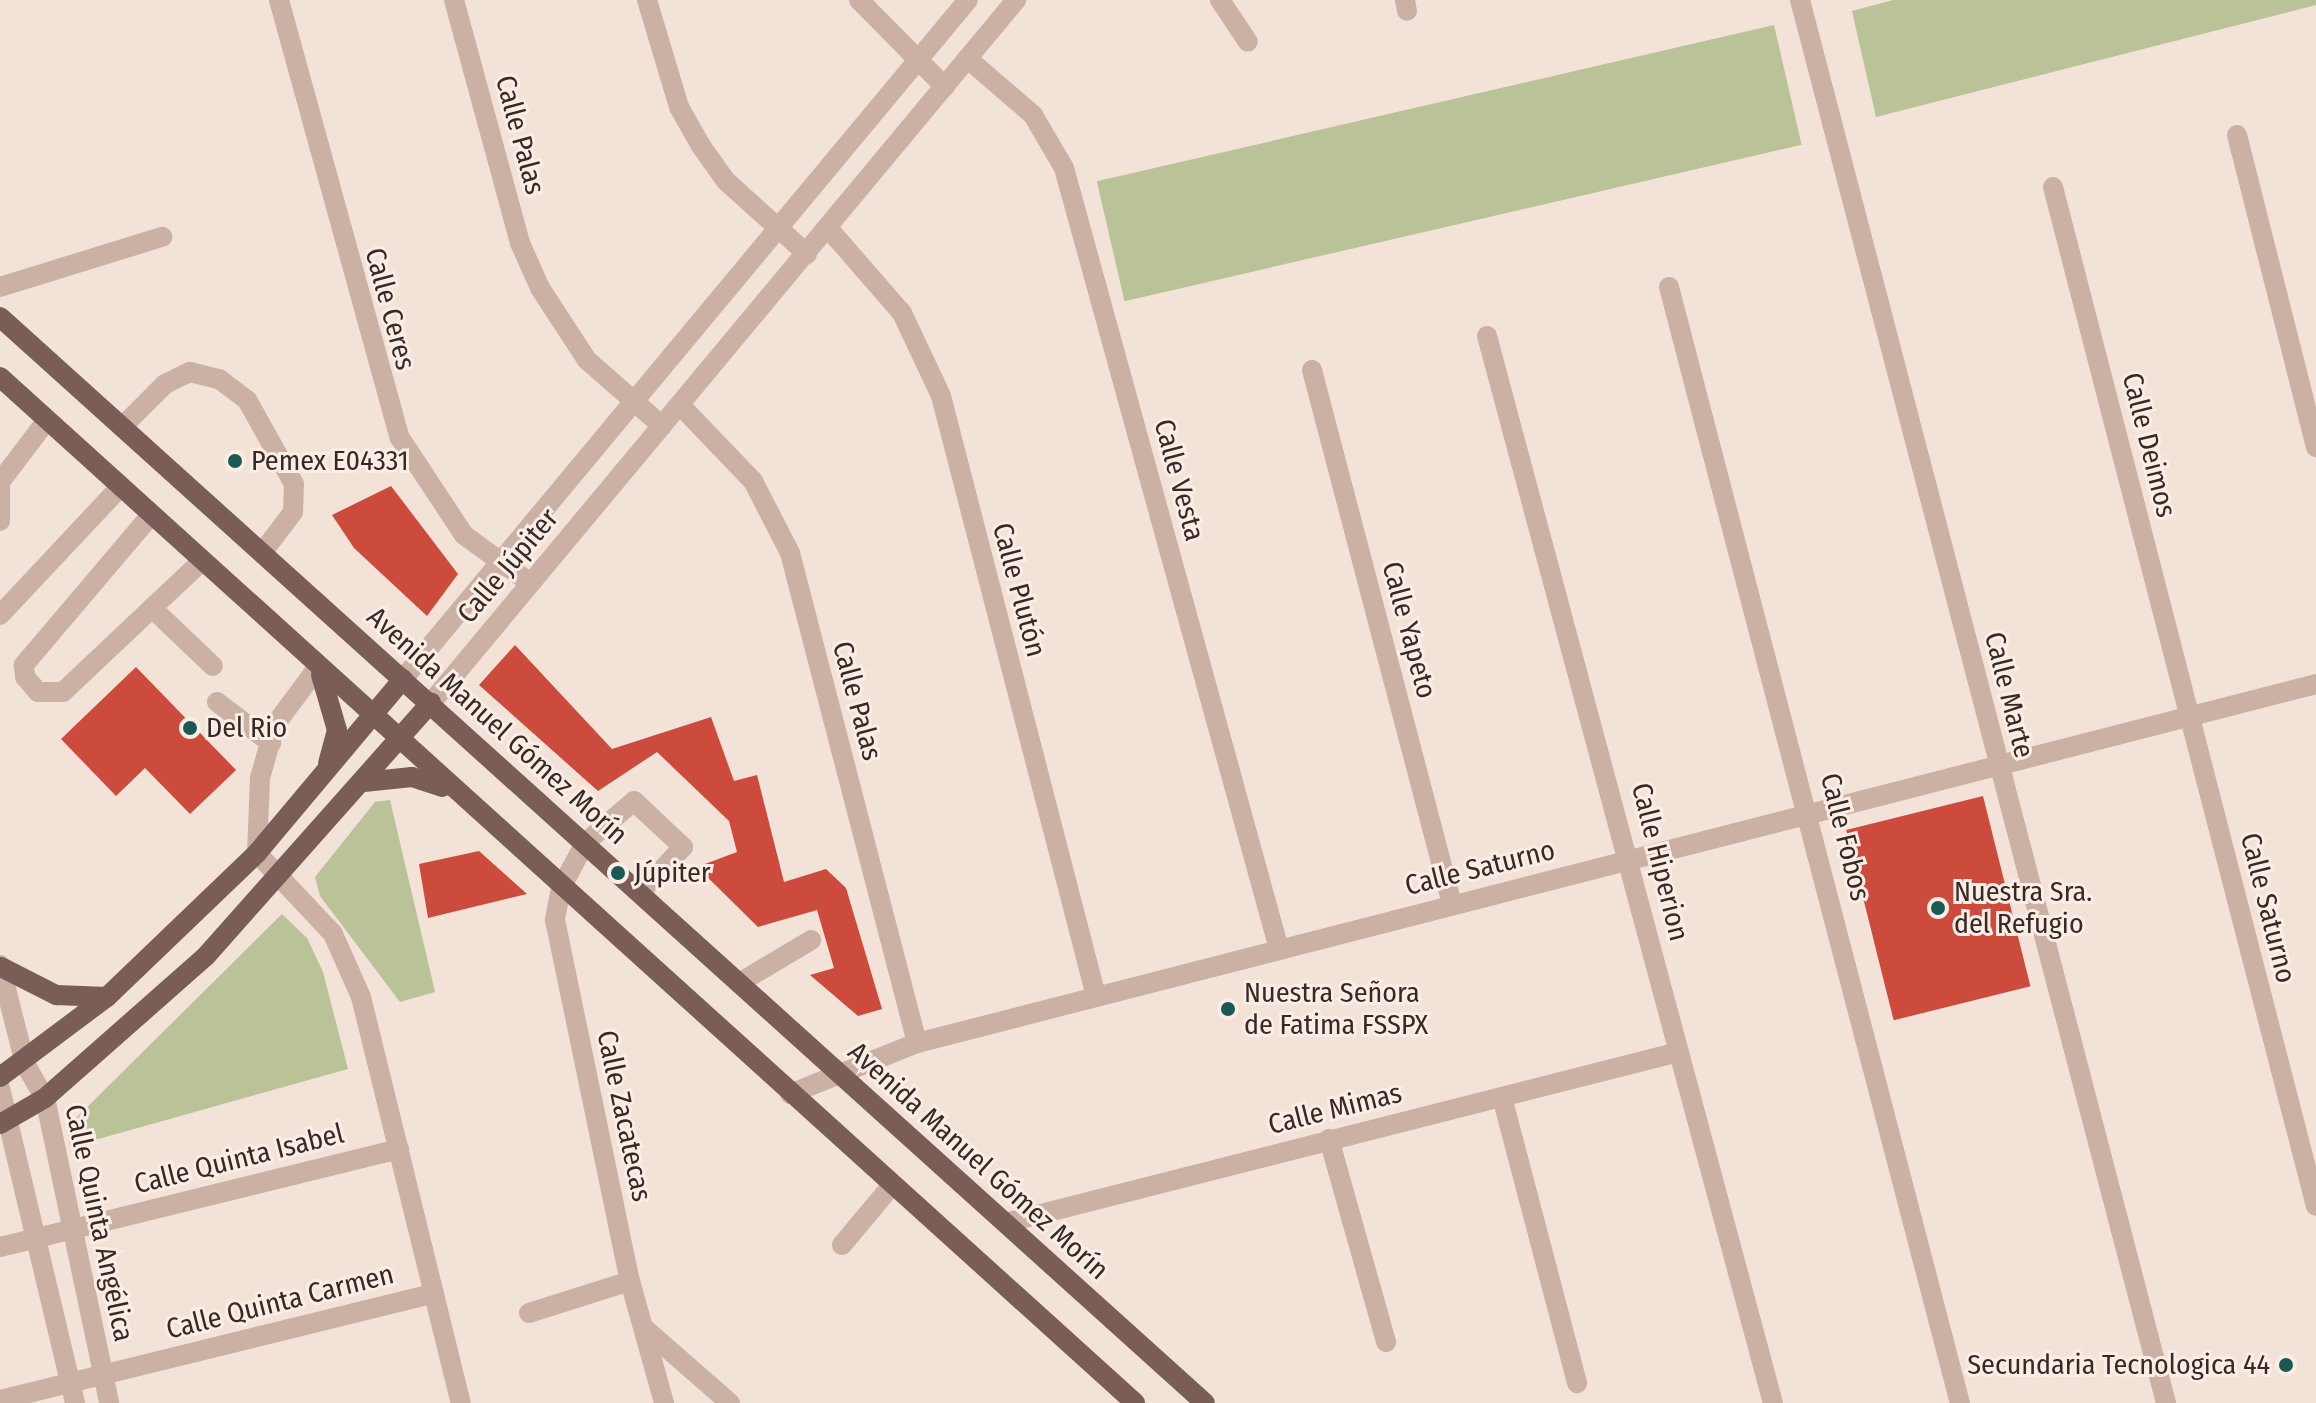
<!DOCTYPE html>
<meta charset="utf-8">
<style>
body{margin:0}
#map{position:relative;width:2316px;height:1403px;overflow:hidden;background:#f2e2d8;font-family:"Fira Sans Condensed",sans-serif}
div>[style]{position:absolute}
.green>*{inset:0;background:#bac298;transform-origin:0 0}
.building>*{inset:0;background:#cc4b3d;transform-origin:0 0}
.minor>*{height:20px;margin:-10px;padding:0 10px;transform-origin:10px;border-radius:10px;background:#cbb0a4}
.major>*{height:20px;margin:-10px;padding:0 10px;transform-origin:10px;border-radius:10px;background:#795d56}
.dots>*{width:22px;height:22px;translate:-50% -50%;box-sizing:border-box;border:4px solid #faede5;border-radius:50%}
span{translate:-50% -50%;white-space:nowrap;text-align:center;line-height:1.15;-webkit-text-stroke:6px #faede5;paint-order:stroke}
.street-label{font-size:28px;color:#362926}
.poi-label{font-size:28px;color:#362926}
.left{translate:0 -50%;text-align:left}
.right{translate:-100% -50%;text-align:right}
</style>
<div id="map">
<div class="green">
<div style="clip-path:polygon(1893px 0,2316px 0,2316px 5px,1876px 117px,1852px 11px)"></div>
<div style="left:1774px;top:25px;width:123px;height:695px;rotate:77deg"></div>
<div style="clip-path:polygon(390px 800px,435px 992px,400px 1002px,320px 896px,315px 877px,375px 802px)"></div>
<div style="clip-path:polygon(282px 914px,307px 938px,323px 972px,348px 1069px,70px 1147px,67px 1127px)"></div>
</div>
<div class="building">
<div style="clip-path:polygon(391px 486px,458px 574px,427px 616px,354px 548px,332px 515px)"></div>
<div style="clip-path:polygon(515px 645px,612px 749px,711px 717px,734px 781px,757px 775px,784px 882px,826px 869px,846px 888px,882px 1009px,858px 1016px,810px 975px,834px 968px,817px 910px,758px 927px,697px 867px,737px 852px,729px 821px,657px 752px,598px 791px,479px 685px)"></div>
<div style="clip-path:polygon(136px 667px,236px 770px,190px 814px,145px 768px,116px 796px,61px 739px)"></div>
<div style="left:1983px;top:796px;width:196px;height:141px;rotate:76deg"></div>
<div style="clip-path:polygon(479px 851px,527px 894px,428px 918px,419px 864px)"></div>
</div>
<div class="minor">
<div style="left:279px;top:0;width:454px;rotate:74.6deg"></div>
<div style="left:400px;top:438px;width:116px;rotate:56.6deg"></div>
<div style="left:464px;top:535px;width:82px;rotate:36deg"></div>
<div style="left:454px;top:0;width:252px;rotate:74.8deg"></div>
<div style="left:520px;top:243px;width:49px;rotate:66deg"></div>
<div style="left:540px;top:288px;width:86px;rotate:56.9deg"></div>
<div style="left:587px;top:360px;width:100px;rotate:41.3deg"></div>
<div style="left:647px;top:0;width:112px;rotate:73.3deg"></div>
<div style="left:679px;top:107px;width:45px;rotate:60.6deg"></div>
<div style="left:701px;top:146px;width:43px;rotate:54.5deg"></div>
<div style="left:726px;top:181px;width:109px;rotate:42deg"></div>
<div style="left:859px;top:0;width:122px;rotate:45.3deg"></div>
<div style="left:1220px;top:0;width:50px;rotate:56.3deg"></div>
<div style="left:1405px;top:0;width:11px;rotate:80deg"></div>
<div style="left:1800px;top:0;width:1450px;rotate:75.38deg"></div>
<div style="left:968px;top:59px;width:86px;rotate:40.7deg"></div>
<div style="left:1033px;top:115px;width:61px;rotate:59.7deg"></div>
<div style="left:1064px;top:168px;width:810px;rotate:74.61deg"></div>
<div style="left:2237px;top:135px;width:322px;rotate:75.8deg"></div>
<div style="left:2053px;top:187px;width:1052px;rotate:75.53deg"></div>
<div style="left:828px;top:228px;width:113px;rotate:49deg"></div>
<div style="left:902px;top:313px;width:92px;rotate:64.8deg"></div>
<div style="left:941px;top:396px;width:620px;rotate:75.52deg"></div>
<div style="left:0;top:287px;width:170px;rotate:-17.2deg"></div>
<div style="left:1669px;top:287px;width:1153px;rotate:75.39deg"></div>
<div style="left:1487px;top:336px;width:1105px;rotate:75deg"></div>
<div style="left:1312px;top:370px;width:552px;rotate:75.31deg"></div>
<div style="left:680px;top:405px;width:105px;rotate:46.2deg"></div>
<div style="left:753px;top:481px;width:81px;rotate:62.8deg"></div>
<div style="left:790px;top:553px;width:506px;rotate:75.47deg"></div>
<div style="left:122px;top:427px;width:61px;rotate:-45deg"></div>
<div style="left:165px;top:384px;width:28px;rotate:-26deg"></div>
<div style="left:190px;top:372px;width:30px;rotate:14deg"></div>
<div style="left:219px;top:379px;width:35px;rotate:37deg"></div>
<div style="left:247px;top:400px;width:96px;rotate:60.8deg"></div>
<div style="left:294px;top:484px;width:28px;rotate:92deg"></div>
<div style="left:293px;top:512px;width:51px;rotate:127.1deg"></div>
<div style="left:0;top:482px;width:78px;rotate:-52.8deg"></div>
<div style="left:0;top:486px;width:35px;rotate:90deg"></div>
<div style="left:151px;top:515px;width:197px;rotate:130.3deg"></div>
<div style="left:24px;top:665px;width:12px;rotate:85deg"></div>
<div style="left:25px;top:677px;width:20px;rotate:49deg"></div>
<div style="left:38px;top:692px;width:25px"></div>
<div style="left:63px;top:692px;width:122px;rotate:-43.3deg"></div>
<div style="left:152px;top:608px;width:84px;rotate:43.6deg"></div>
<div style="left:152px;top:608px;width:66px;rotate:-43.2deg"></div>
<div style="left:0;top:615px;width:175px;rotate:-46.8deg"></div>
<div style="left:318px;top:667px;width:72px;rotate:126.6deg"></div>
<div style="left:275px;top:725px;width:55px;rotate:105.8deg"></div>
<div style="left:260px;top:778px;width:75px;rotate:92.3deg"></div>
<div style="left:257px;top:853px;width:111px;rotate:46.8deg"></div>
<div style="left:333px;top:934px;width:69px;rotate:66deg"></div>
<div style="left:361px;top:997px;width:418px;rotate:76.2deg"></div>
<div style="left:403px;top:679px;width:883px;rotate:-50.24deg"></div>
<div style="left:217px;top:702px;width:68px;rotate:37.2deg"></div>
<div style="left:431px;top:703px;width:915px;rotate:-50.23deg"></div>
<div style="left:640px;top:893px;width:63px;rotate:-46.9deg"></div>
<div style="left:683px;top:847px;width:67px;rotate:-136.8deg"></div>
<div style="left:634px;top:801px;width:65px;rotate:139.4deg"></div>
<div style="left:585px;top:843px;width:51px;rotate:118.1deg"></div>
<div style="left:561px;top:888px;width:33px;rotate:101deg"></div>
<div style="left:555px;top:920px;width:369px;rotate:78.3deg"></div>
<div style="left:630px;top:1281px;width:127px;rotate:74.4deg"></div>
<div style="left:0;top:965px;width:102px;rotate:75.8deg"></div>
<div style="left:25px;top:1064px;width:39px;rotate:60deg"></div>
<div style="left:45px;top:1098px;width:312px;rotate:78.1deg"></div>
<div style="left:739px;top:983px;width:84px;rotate:-30.8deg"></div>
<div style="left:0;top:1088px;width:324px;rotate:76.6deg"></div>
<div style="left:790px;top:1094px;width:137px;rotate:-21.9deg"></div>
<div style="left:917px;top:1043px;width:1444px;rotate:-14.39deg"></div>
<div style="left:1502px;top:1097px;width:296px;rotate:75.3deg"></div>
<div style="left:1329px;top:1139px;width:211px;rotate:74.3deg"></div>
<div style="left:1005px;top:1223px;width:695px;rotate:-14.24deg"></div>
<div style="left:842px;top:1245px;width:78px;rotate:-50.2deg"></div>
<div style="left:0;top:1247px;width:411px;rotate:-13.8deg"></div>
<div style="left:529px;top:1313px;width:106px;rotate:-17.6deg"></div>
<div style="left:644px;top:1328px;width:114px;rotate:41.1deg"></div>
<div style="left:0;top:1400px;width:447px;rotate:-13.8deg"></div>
</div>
<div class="major">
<div style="left:0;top:317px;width:1622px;rotate:42.03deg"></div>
<div style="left:0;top:377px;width:1530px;rotate:42.11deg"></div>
<div style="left:321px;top:675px;width:57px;rotate:73.8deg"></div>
<div style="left:337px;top:730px;width:34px;rotate:105deg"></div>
<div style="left:364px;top:782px;width:48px;rotate:-5.9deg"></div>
<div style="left:412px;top:777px;width:32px;rotate:18deg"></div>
<div style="left:1px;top:967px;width:62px;rotate:27deg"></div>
<div style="left:56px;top:995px;width:51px;rotate:2.2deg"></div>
<div style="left:0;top:1077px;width:134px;rotate:-36.8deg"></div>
<div style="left:107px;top:997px;width:208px;rotate:-43.8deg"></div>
<div style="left:257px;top:853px;width:227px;rotate:-50deg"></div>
<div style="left:0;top:1124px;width:52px;rotate:-30deg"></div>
<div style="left:45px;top:1098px;width:215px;rotate:-41.4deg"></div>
<div style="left:206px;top:956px;width:339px;rotate:-48.4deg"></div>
</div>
<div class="dots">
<div style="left:235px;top:461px;background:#1a5954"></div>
<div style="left:190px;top:728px;background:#1a5954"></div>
<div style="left:618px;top:873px;background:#1a5954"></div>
<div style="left:1938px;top:908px;background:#1a5954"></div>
<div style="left:1228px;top:1009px;background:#1a5954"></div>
<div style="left:2286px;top:1365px;background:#1a5954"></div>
</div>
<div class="street-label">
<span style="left:520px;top:135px;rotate:75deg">Calle Palas</span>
<span style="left:390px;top:309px;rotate:75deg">Calle Ceres</span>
<span style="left:2149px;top:445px;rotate:76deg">Calle Deimos</span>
<span style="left:1179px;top:480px;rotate:75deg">Calle Vesta</span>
<span style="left:508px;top:566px;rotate:-50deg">Calle Júpiter</span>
<span style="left:1019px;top:590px;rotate:75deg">Calle Plutón</span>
<span style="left:1409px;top:630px;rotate:75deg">Calle Yapeto</span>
<span style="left:2009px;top:695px;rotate:76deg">Calle Marte</span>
<span style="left:857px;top:701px;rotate:75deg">Calle Palas</span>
<span style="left:497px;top:726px;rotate:42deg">Avenida Manuel Gómez Morín</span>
<span style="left:1845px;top:837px;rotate:76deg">Calle Fobos</span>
<span style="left:1660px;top:862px;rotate:76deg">Calle Hiperion</span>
<span style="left:1480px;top:868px;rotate:-14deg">Calle Saturno</span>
<span style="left:2268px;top:908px;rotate:76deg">Calle Saturno</span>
<span style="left:1335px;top:1109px;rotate:-14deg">Calle Mimas</span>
<span style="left:624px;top:1116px;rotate:78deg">Calle Zacatecas</span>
<span style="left:239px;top:1159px;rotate:-14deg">Calle Quinta Isabel</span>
<span style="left:978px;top:1161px;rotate:42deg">Avenida Manuel Gómez Morín</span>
<span style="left:99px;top:1223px;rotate:78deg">Calle Quinta Angélica</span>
<span style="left:280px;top:1302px;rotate:-14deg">Calle Quinta Carmen</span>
</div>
<div class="poi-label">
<span class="left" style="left:251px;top:461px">Pemex E04331</span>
<span class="left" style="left:206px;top:728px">Del Rio</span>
<span class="left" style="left:634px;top:873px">Júpiter</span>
<span class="left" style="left:1954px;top:908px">Nuestra Sra.<br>del Refugio</span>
<span class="left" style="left:1244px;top:1009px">Nuestra Señora<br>de Fatima FSSPX</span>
<span class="right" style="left:2270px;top:1365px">Secundaria Tecnologica 44</span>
</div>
</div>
